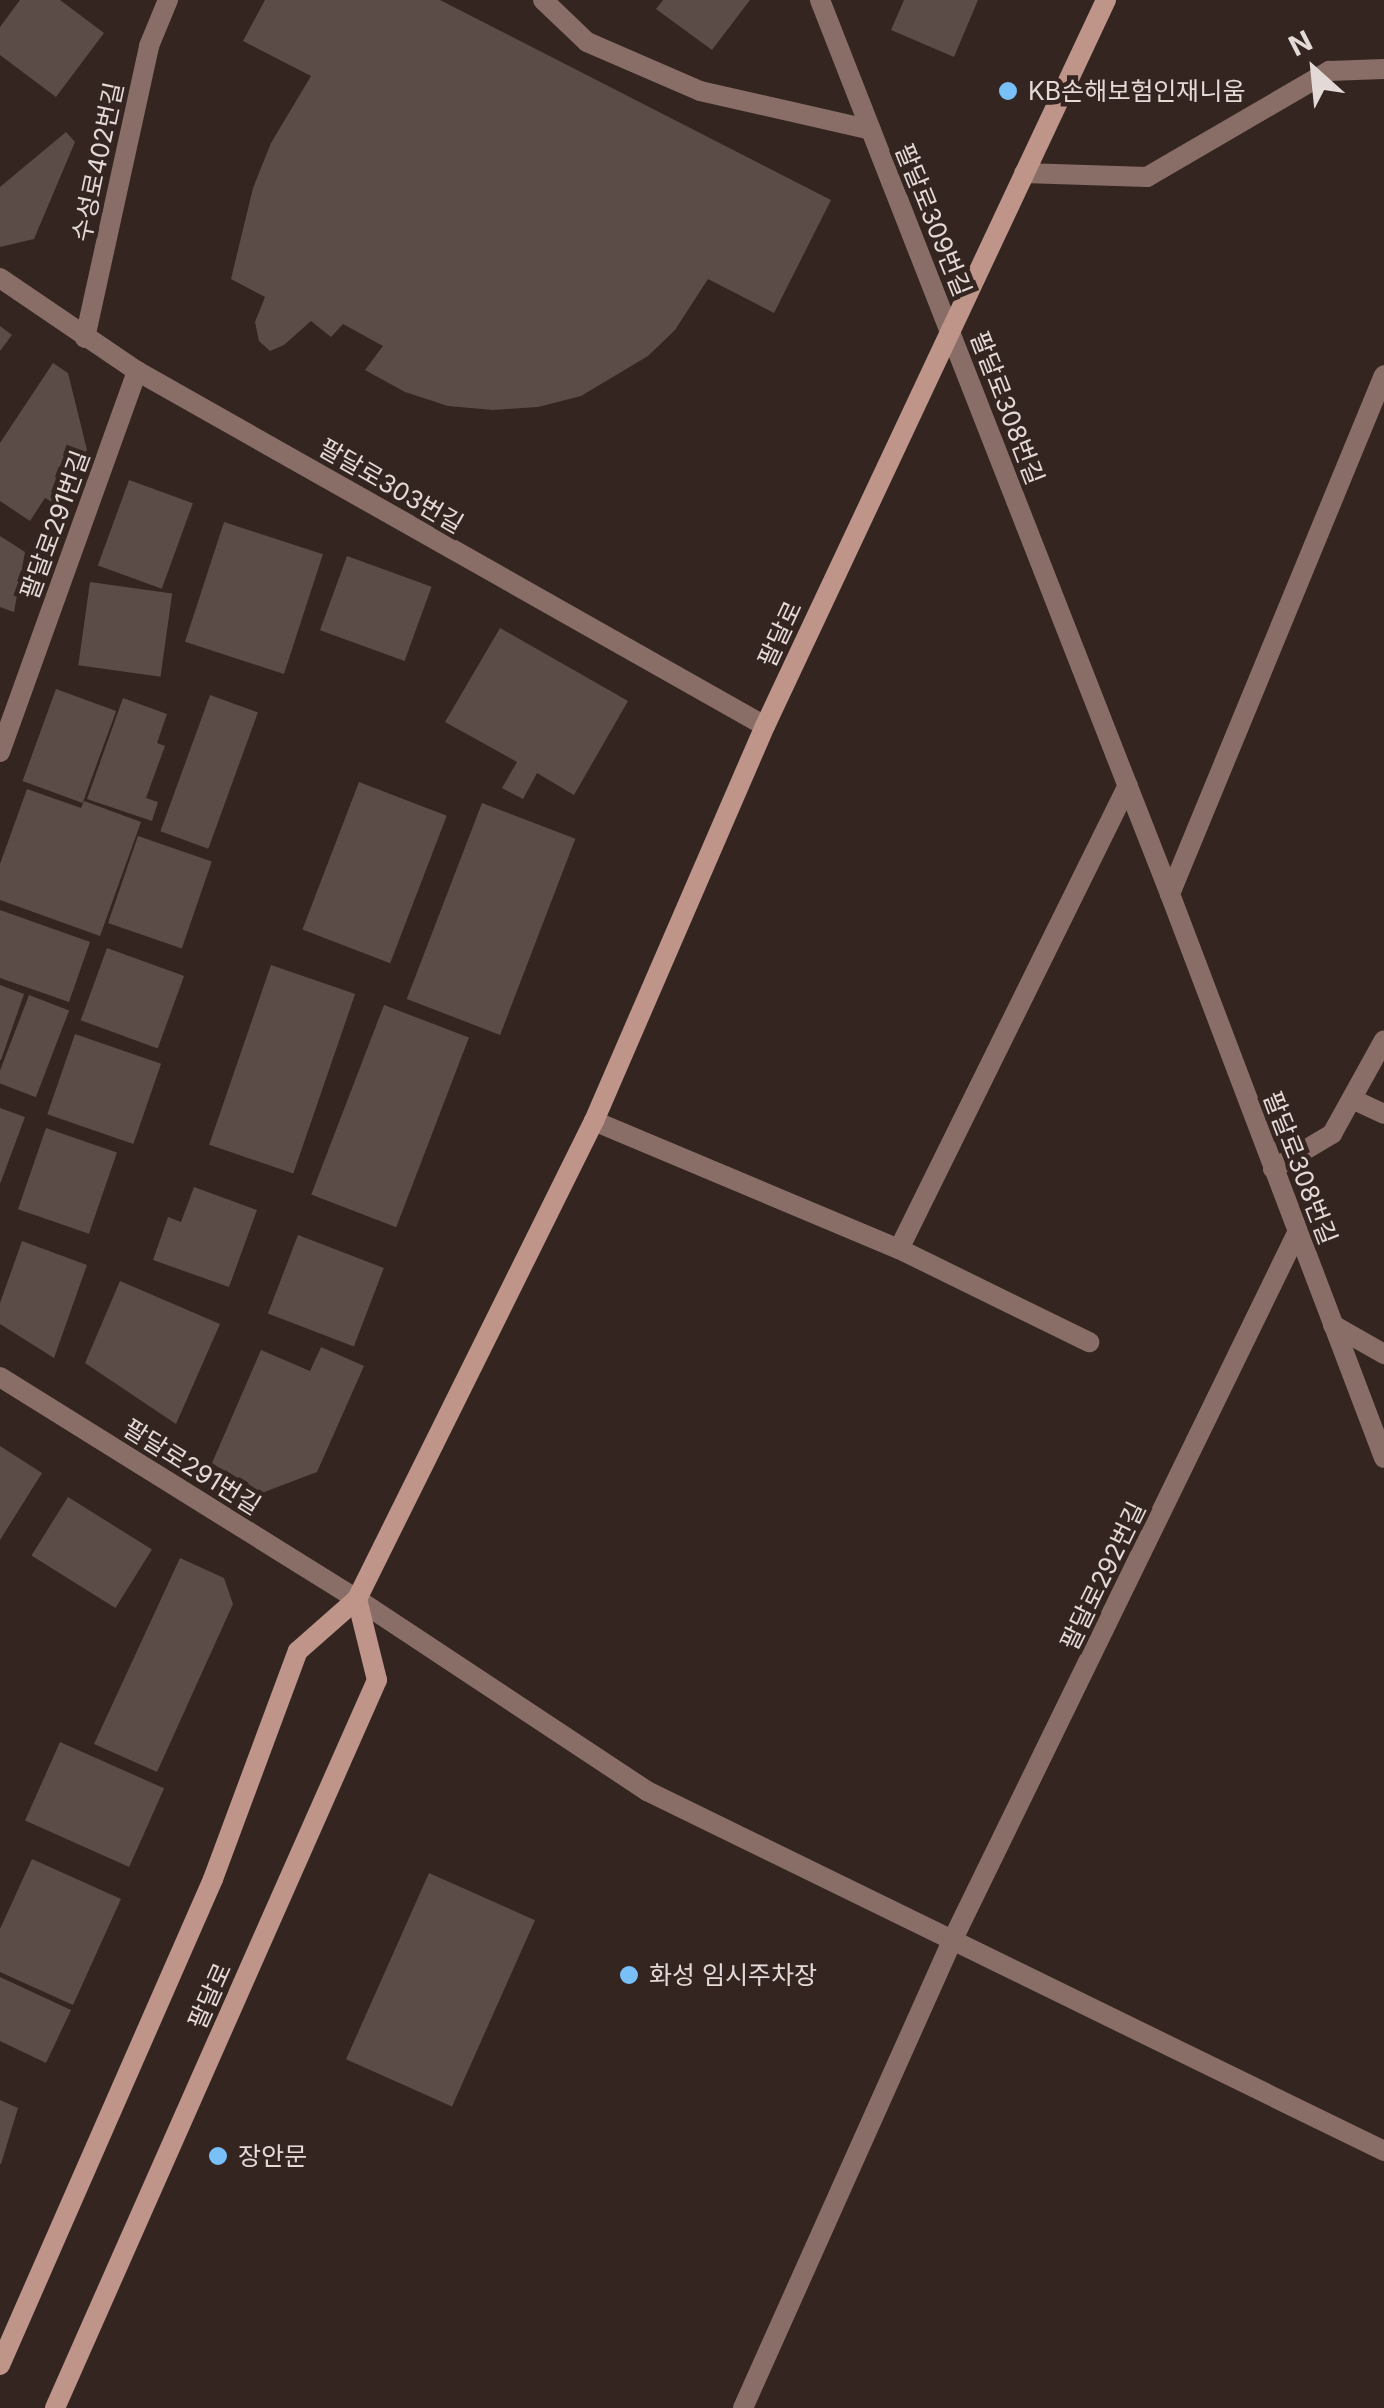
<!DOCTYPE html>
<meta charset="utf-8">
<style>
body{margin:0}
#map{position:relative;width:1384px;height:2408px;overflow:hidden;background:#342521;font-family:Inter,"Noto Sans KR",sans-serif}
div>[style]{position:absolute}
.building>*{inset:0;background:#5c4c48;transform-origin:0 0}
.service>*{height:20px;margin:-10px;padding:0 10px;transform-origin:10px;border-radius:10px;background:#896e67}
.minor>*{height:20px;margin:-10px;padding:0 10px;transform-origin:10px;border-radius:10px;background:#896e67}
.secondary>*{height:20px;margin:-10px;padding:0 10px;transform-origin:10px;border-radius:10px;background:#bf958a}
.dots>*{width:28px;height:28px;translate:-50% -50%;box-sizing:border-box;border:5px solid #342521;border-radius:50%}
span{translate:-50% -50%;white-space:nowrap;text-align:center;line-height:1.15;-webkit-text-stroke:9px #342521;paint-order:stroke}
.poi-label{font-size:25px;color:#e3d9d7}
.left{translate:0 -50%;text-align:left}
.street-label{font-size:25px;color:#e3d9d7}
.north{position:absolute;left:1264px;top:20px;width:100px;height:100px;-webkit-text-stroke:8px #342521;paint-order:stroke;rotate:333deg;font-size:28px;font-weight:700;line-height:40px;text-align:center;color:#e3d9d7}
.north::after{content:'';display:block;margin:auto;width:35px;height:45px;background:#e3d9d7;clip-path:polygon(50% 0,100% 100%,50% 72%,0 100%)}
</style>
<div id="map">
<div class="building">
<div style="clip-path:polygon(20px 0,60px 0,104px 33px,56px 97px,0 55px,0 27px)"></div>
<div style="clip-path:polygon(265px 0,440px 0,831px 200px,774px 313px,708px 279px,675px 330px,648px 356px,581px 396px,538px 407px,493px 410px,448px 406px,405px 392px,365px 370px,383px 346px,343px 324px,331px 337px,311px 321px,284px 345px,270px 351px,259px 341px,255px 322px,265px 297px,231px 279px,253px 188px,271px 143px,311px 76px,243px 41px)"></div>
<div style="clip-path:polygon(663px 0,750px 0,712px 50px,656px 9px)"></div>
<div style="clip-path:polygon(904px 0,978px 0,954px 57px,891px 30px)"></div>
<div style="clip-path:polygon(66px 132px,75px 142px,34px 239px,0 247px,0 187px)"></div>
<div style="clip-path:polygon(0 326px,12px 335px,0 351px)"></div>
<div style="clip-path:polygon(53px 363px,68px 373px,87px 450px,52px 502px,45px 498px,30px 521px,0 501px,0 443px)"></div>
<div style="left:129px;top:480px;width:68px;height:91px;rotate:20deg"></div>
<div style="left:224px;top:522px;width:104px;height:126px;rotate:18deg"></div>
<div style="clip-path:polygon(0 536px,25px 552px,14px 612px,0 607px)"></div>
<div style="left:347px;top:556px;width:90px;height:79px;rotate:20deg"></div>
<div style="left:90px;top:582px;width:83px;height:84px;rotate:8deg"></div>
<div style="clip-path:polygon(500px 628px,628px 701px,574px 795px,537px 773px,523px 799px,502px 788px,517px 762px,445px 722px)"></div>
<div style="left:56px;top:689px;width:64px;height:98px;rotate:20deg"></div>
<div style="left:210px;top:695px;width:51px;height:145px;rotate:20deg"></div>
<div style="clip-path:polygon(123px 698px,167px 714px,157px 743px,165px 746px,146px 798px,158px 802px,152px 821px,87px 799px)"></div>
<div style="left:359px;top:782px;width:94px;height:158px;rotate:21deg"></div>
<div style="clip-path:polygon(27px 789px,81px 808px,84px 801px,141px 822px,100px 936px,0 900px,0 864px)"></div>
<div style="left:482px;top:803px;width:100px;height:210px;rotate:21deg"></div>
<div style="left:138px;top:836px;width:78px;height:92px;rotate:19deg"></div>
<div style="clip-path:polygon(0 910px,90px 942px,69px 1002px,0 978px)"></div>
<div style="left:107px;top:948px;width:82px;height:77px;rotate:20deg"></div>
<div style="left:271px;top:965px;width:89px;height:190px;rotate:19deg"></div>
<div style="clip-path:polygon(0 985px,24px 994px,1px 1060px,0 1060px)"></div>
<div style="left:29px;top:995px;width:43px;height:93px;rotate:21deg"></div>
<div style="left:384px;top:1005px;width:91px;height:203px;rotate:21deg"></div>
<div style="left:75px;top:1034px;width:91px;height:85px;rotate:19deg"></div>
<div style="clip-path:polygon(0 1108px,25px 1117px,0 1184px)"></div>
<div style="left:46px;top:1128px;width:75px;height:86px;rotate:19deg"></div>
<div style="clip-path:polygon(194px 1187px,257px 1210px,229px 1287px,153px 1260px,168px 1217px,181px 1222px)"></div>
<div style="left:298px;top:1235px;width:92px;height:84px;rotate:21deg"></div>
<div style="clip-path:polygon(22px 1241px,87px 1265px,54px 1358px,0 1324px,0 1303px)"></div>
<div style="clip-path:polygon(120px 1281px,220px 1324px,176px 1424px,85px 1363px)"></div>
<div style="clip-path:polygon(321px 1347px,364px 1366px,317px 1472px,259px 1494px,212px 1463px,261px 1350px,310px 1371px)"></div>
<div style="clip-path:polygon(0 1446px,42px 1473px,0 1540px)"></div>
<div style="left:68px;top:1497px;width:99px;height:69px;rotate:32deg"></div>
<div style="clip-path:polygon(180px 1558px,224px 1578px,233px 1604px,157px 1772px,94px 1744px)"></div>
<div style="left:60px;top:1742px;width:114px;height:86px;rotate:24deg"></div>
<div style="clip-path:polygon(32px 1859px,121px 1899px,73px 2005px,0 1972px,0 1929px)"></div>
<div style="left:429px;top:1873px;width:116px;height:204px;rotate:24deg"></div>
<div style="clip-path:polygon(0 1977px,71px 2010px,46px 2063px,0 2041px)"></div>
<div style="clip-path:polygon(0 2100px,18px 2108px,1px 2164px,0 2164px)"></div>
</div>
<div class="service">
<div style="left:743px;top:2408px;width:512px;rotate:-65.89deg"></div>
</div>
<div class="minor">
<div style="left:543px;top:0;width:61px;rotate:43.7deg"></div>
<div style="left:587px;top:42px;width:123px;rotate:23.4deg"></div>
<div style="left:700px;top:91px;width:175px;rotate:12.8deg"></div>
<div style="left:820px;top:0;width:960px;rotate:68.62deg"></div>
<div style="left:1170px;top:894px;width:603px;rotate:69.22deg"></div>
<div style="left:1024px;top:173px;width:123px;rotate:1.9deg"></div>
<div style="left:1147px;top:177px;width:211px;rotate:-30.2deg"></div>
<div style="left:1329px;top:71px;width:55px;rotate:-2.1deg"></div>
<div style="left:0;top:278px;width:166px;rotate:34.2deg"></div>
<div style="left:137px;top:371px;width:721px;rotate:29.48deg"></div>
<div style="left:85px;top:338px;width:299px;rotate:-77.6deg"></div>
<div style="left:149px;top:46px;width:50px;rotate:-67.6deg"></div>
<div style="left:0;top:752px;width:405px;rotate:-70.2deg"></div>
<div style="left:1170px;top:894px;width:561px;rotate:-67.59deg"></div>
<div style="left:1352px;top:1099px;width:35px;rotate:25deg"></div>
<div style="left:594px;top:1121px;width:331px;rotate:22.8deg"></div>
<div style="left:899px;top:1249px;width:212px;rotate:26.1deg"></div>
<div style="left:1273px;top:1169px;width:69px;rotate:-30.7deg"></div>
<div style="left:1332px;top:1134px;width:107px;rotate:-61deg"></div>
<div style="left:899px;top:1249px;width:517px;rotate:-63.73deg"></div>
<div style="left:1333px;top:1325px;width:59px;rotate:29.6deg"></div>
<div style="left:0;top:1377px;width:420px;rotate:31.9deg"></div>
<div style="left:357px;top:1599px;width:348px;rotate:33.5deg"></div>
<div style="left:647px;top:1791px;width:820px;rotate:26.03deg"></div>
<div style="left:952px;top:1941px;width:788px;rotate:-64.02deg"></div>
</div>
<div class="secondary">
<div style="left:0;top:2365px;width:531px;rotate:-66.33deg"></div>
<div style="left:213px;top:1879px;width:243px;rotate:-69.6deg"></div>
<div style="left:298px;top:1651px;width:79px;rotate:-41.4deg"></div>
<div style="left:357px;top:1599px;width:534px;rotate:-63.63deg"></div>
<div style="left:594px;top:1121px;width:430px;rotate:-66.6deg"></div>
<div style="left:765px;top:726px;width:802px;rotate:-64.84deg"></div>
<div style="left:55px;top:2408px;width:796px;rotate:-66.14deg"></div>
<div style="left:377px;top:1680px;width:83px;rotate:-103.9deg"></div>
</div>
<div class="dots">
<div style="left:1008px;top:91px;background:#79bff8"></div>
<div style="left:629px;top:1975px;background:#79bff8"></div>
<div style="left:218px;top:2156px;background:#79bff8"></div>
</div>
<div class="poi-label">
<span class="left" style="left:1028px;top:91px">KB손해보험인재니움</span>
<span class="left" style="left:649px;top:1975px">화성 임시주차장</span>
<span class="left" style="left:238px;top:2156px">장안문</span>
</div>
<div class="street-label">
<span style="left:98px;top:162px;rotate:-78deg">수성로402번길</span>
<span style="left:933px;top:220px;rotate:68deg">팔달로309번길</span>
<span style="left:1007px;top:408px;rotate:69deg">팔달로308번길</span>
<span style="left:391px;top:486px;rotate:30deg">팔달로303번길</span>
<span style="left:55px;top:525px;rotate:-70deg">팔달로291번길</span>
<span style="left:780px;top:634px;rotate:-65deg">팔달로</span>
<span style="left:1300px;top:1168px;rotate:69deg">팔달로308번길</span>
<span style="left:192px;top:1467px;rotate:32deg">팔달로291번길</span>
<span style="left:1103px;top:1576px;rotate:-64deg">팔달로292번길</span>
<span style="left:210px;top:1996px;rotate:-66deg">팔달로</span>
</div>
<div class="north">N</div>
</div>
